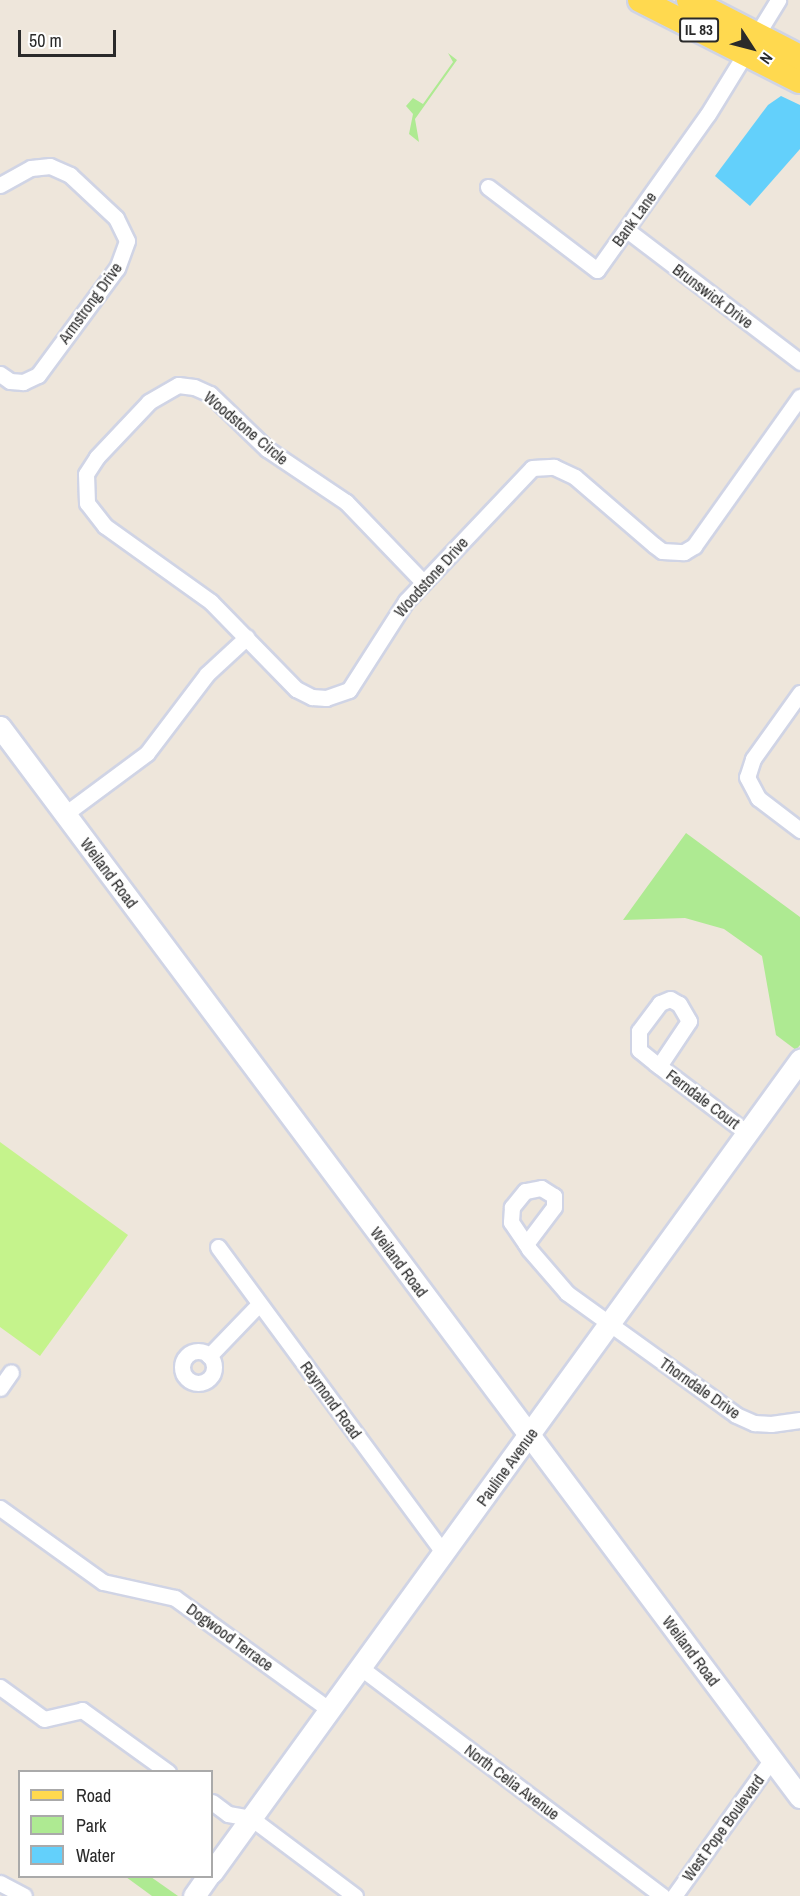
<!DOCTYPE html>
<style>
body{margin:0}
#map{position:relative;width:800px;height:1896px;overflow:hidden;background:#eee6db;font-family:"Archivo Narrow",sans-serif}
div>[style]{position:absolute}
.green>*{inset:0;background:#aeea92}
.pitch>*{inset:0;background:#c5f38c}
.water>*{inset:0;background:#63d0fb}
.roads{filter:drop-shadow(2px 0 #d0d4e5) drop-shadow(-2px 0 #d0d4e5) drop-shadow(0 2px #d0d4e5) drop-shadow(0 -2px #d0d4e5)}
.street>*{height:15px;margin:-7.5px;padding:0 7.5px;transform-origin:7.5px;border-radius:7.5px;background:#fff}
.street>.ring{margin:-7.5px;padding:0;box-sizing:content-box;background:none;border:15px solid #fff;border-radius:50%}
.secondary>*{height:21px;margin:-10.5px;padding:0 10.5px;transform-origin:10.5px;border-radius:10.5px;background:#fff}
.primary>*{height:24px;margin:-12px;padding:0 12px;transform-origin:12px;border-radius:12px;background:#ffd94f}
span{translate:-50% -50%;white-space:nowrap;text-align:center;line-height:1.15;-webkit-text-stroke:4.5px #fff;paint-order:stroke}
.shield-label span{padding:2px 4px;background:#fff;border:2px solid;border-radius:4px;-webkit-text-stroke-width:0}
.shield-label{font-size:15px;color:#2a2a2a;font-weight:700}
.street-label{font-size:16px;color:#2a2a2a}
.legend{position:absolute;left:18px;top:1770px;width:195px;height:108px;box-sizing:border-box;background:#fff;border:2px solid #aaa;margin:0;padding:8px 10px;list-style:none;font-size:18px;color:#2a2a2a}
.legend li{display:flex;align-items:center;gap:12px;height:30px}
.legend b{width:30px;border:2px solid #aaa}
.north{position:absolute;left:722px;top:18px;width:60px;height:60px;-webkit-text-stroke:4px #fff;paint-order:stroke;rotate:126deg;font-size:16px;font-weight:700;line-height:24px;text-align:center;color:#2a2a2a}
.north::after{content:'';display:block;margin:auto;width:21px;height:27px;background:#2a2a2a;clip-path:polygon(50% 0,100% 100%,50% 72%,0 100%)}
.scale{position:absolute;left:18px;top:30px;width:98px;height:27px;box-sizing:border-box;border:3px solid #2a2a2a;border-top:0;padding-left:8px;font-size:18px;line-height:21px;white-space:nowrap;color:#2a2a2a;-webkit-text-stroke:4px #fff;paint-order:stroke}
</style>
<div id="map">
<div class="green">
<div style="clip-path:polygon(448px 53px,457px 60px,415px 119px,419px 142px,409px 134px,413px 114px,406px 106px,413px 98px,423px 104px,453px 62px)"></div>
<div style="clip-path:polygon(686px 833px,800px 917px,800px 1045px,796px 1050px,776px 1035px,762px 956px,724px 929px,685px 918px,623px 920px)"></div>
<div style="clip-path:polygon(126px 1877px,151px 1877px,178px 1896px,152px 1896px)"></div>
</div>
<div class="pitch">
<div style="clip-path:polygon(0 1142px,128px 1235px,40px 1356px,0 1327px)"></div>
</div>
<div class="water">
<div style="clip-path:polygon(781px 96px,800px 105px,800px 149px,750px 206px,715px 176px,768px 105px)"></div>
</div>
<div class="roads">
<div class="street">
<div style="left:0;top:185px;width:35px;rotate:-29deg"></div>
<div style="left:31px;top:168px;width:19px;rotate:-6deg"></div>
<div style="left:50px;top:166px;width:22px;rotate:24deg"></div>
<div style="left:70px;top:175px;width:63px;rotate:43.1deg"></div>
<div style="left:116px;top:218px;width:25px;rotate:64deg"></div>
<div style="left:127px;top:241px;width:29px;rotate:110deg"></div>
<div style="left:117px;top:268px;width:133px;rotate:126.4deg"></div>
<div style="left:38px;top:375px;width:17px;rotate:155deg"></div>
<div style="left:23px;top:382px;width:13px;rotate:-176deg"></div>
<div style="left:10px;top:381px;width:12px;rotate:-145deg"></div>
<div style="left:488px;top:187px;width:137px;rotate:37.3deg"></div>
<div style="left:597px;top:270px;width:191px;rotate:-54.6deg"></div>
<div style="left:708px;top:114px;width:134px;rotate:-58.4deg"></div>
<div style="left:627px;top:230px;width:218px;rotate:37.3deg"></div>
<div style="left:423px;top:582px;width:111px;rotate:-133.9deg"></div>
<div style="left:346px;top:502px;width:95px;rotate:-146.1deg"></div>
<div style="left:267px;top:449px;width:79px;rotate:-136deg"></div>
<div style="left:210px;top:394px;width:17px;rotate:-156deg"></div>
<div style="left:194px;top:387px;width:16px;rotate:-173deg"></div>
<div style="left:178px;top:385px;width:34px;rotate:150deg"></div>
<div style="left:149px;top:402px;width:76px;rotate:133.4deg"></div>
<div style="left:97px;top:457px;width:20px;rotate:123deg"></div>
<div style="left:86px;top:474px;width:29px;rotate:88deg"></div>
<div style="left:87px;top:503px;width:29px;rotate:52deg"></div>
<div style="left:105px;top:526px;width:130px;rotate:35.6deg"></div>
<div style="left:211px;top:602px;width:122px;rotate:45.7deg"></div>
<div style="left:296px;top:689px;width:18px;rotate:27deg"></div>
<div style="left:312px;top:697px;width:14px;rotate:4deg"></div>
<div style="left:326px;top:698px;width:24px;rotate:-19deg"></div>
<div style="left:349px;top:690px;width:106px;rotate:-57.4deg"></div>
<div style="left:406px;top:601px;width:183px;rotate:-46.5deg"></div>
<div style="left:532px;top:468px;width:22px;rotate:-3deg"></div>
<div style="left:554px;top:467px;width:23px;rotate:25deg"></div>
<div style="left:575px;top:477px;width:104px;rotate:40.7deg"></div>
<div style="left:654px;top:545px;width:10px;rotate:37deg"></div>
<div style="left:662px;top:551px;width:22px;rotate:3deg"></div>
<div style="left:684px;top:552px;width:12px;rotate:-31deg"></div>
<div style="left:694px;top:546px;width:183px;rotate:-54.6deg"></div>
<div style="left:800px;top:693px;width:81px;rotate:125.5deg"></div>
<div style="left:753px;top:759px;width:19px;rotate:108deg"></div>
<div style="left:747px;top:777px;width:24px;rotate:62deg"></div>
<div style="left:758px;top:798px;width:53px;rotate:37.3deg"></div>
<div style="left:65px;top:814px;width:102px;rotate:-36.6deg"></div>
<div style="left:147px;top:753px;width:99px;rotate:-52.8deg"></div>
<div style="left:207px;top:674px;width:54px;rotate:-42.8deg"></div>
<div style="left:659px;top:1066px;width:54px;rotate:-56.3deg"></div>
<div style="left:689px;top:1021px;width:20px;rotate:-120deg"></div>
<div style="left:679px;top:1004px;width:10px;rotate:-151deg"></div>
<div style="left:670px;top:999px;width:11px;rotate:158deg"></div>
<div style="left:660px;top:1003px;width:35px;rotate:127deg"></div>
<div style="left:639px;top:1031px;width:19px;rotate:90deg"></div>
<div style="left:639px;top:1050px;width:21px;rotate:39deg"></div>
<div style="left:655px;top:1063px;width:116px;rotate:37.3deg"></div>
<div style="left:526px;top:1244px;width:46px;rotate:-52.9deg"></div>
<div style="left:554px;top:1207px;width:11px;rotate:-90deg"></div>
<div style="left:554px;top:1196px;width:15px;rotate:-148deg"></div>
<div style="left:541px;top:1188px;width:16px;rotate:169deg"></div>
<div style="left:525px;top:1191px;width:21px;rotate:129deg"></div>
<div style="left:512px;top:1207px;width:15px;rotate:94deg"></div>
<div style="left:511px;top:1222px;width:27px;rotate:56deg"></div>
<div style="left:526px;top:1244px;width:6px;rotate:59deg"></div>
<div style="left:529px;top:1249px;width:58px;rotate:49.2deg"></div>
<div style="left:567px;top:1293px;width:208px;rotate:35.8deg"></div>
<div style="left:736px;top:1415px;width:20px;rotate:24deg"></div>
<div style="left:754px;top:1423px;width:17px;rotate:3deg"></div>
<div style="left:771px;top:1424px;width:29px;rotate:-8deg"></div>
<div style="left:218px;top:1247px;width:380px;rotate:53.6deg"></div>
<div class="ring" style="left:182px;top:1351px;width:17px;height:17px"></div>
<div style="left:209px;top:1356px;width:72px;rotate:-46.1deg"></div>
<div style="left:0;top:1388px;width:19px;rotate:-55deg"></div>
<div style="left:0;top:1508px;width:127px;rotate:35.7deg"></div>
<div style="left:103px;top:1582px;width:74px;rotate:12.5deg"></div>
<div style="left:175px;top:1598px;width:191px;rotate:35.9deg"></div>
<div style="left:361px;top:1668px;width:378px;rotate:37.1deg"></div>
<div style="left:0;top:1687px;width:54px;rotate:36deg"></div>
<div style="left:44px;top:1719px;width:39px;rotate:-13deg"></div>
<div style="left:82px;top:1710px;width:106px;rotate:35.8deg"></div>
<div style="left:212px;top:1802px;width:20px;rotate:37deg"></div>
<div style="left:228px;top:1814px;width:23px;rotate:10deg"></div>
<div style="left:251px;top:1818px;width:130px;rotate:36.9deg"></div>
<div style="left:0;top:1883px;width:27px;rotate:28deg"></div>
<div style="left:674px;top:1896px;width:168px;rotate:-54.4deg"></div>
</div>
<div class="secondary">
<div style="left:0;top:727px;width:1336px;rotate:53.22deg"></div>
<div style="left:212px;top:1872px;width:1003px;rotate:-54.09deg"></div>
<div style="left:194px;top:1896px;width:24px;rotate:-55deg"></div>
</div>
<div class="primary">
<div style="left:640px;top:0;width:179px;rotate:26.9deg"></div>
<div style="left:689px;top:0;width:125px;rotate:27.2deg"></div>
</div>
</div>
<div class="shield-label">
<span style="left:699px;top:30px">IL 83</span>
</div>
<div class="street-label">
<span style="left:634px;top:219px;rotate:-54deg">Bank Lane</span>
<span style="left:713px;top:296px;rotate:37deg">Brunswick Drive</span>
<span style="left:90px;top:303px;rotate:-54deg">Armstrong Drive</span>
<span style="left:246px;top:428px;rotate:40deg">Woodstone Circle</span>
<span style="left:431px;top:577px;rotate:-48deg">Woodstone Drive</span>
<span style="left:109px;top:873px;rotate:53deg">Weiland Road</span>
<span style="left:703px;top:1099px;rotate:37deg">Ferndale Court</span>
<span style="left:399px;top:1262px;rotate:53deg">Weiland Road</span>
<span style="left:700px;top:1388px;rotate:35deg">Thorndale Drive</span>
<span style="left:331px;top:1400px;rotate:54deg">Raymond Road</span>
<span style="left:507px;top:1467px;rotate:-54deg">Pauline Avenue</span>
<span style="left:230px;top:1637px;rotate:36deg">Dogwood Terrace</span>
<span style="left:691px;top:1651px;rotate:53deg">Weiland Road</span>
<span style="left:512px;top:1782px;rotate:37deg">North Celia Avenue</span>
<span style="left:723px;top:1828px;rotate:-54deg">West Pope Boulevard</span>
</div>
<ul class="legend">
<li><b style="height:8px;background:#ffd94f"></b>Road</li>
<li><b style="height:16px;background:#aeea92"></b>Park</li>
<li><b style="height:16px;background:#63d0fb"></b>Water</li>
</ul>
<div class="north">N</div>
<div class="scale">50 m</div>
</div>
